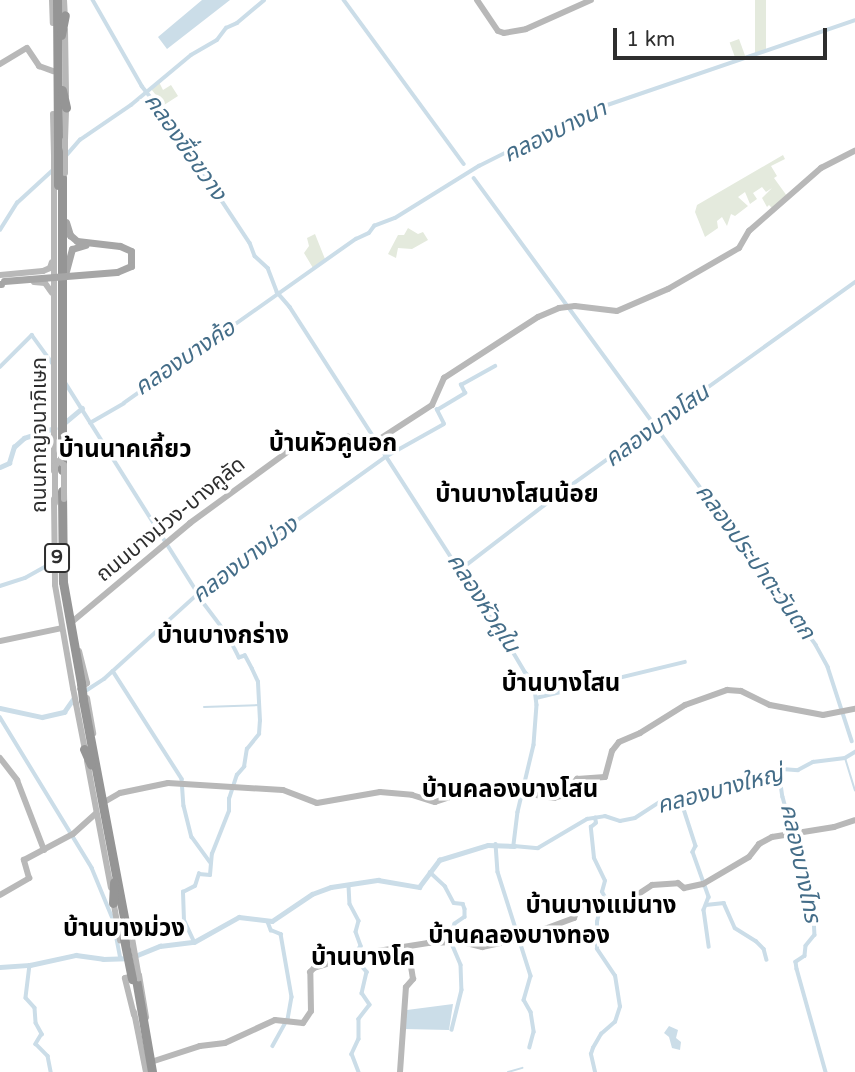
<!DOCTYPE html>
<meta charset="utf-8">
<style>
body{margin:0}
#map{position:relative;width:855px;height:1072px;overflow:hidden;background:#fff;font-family:"Varela Round","Noto Sans Thai",sans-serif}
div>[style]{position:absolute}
.green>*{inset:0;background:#e4eadd;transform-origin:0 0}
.water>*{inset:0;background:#cbdde8}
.stream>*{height:2px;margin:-1px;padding:0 1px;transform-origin:1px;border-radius:1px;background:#cbdde8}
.canal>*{height:3.5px;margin:-1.75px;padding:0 1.75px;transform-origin:1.75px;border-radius:1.75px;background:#cbdde8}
.river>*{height:4.5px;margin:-2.25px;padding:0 2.25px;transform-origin:2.25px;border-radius:2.25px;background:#cbdde8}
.secondary>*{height:6px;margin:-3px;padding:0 3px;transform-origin:3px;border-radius:3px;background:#b8b8b8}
.primary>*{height:7px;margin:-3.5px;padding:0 3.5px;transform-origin:3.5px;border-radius:3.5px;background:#a6a6a6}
.highway>*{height:9px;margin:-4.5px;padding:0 4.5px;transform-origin:4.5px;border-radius:4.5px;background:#959595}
.secondary-bridge>*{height:6px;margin:-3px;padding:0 3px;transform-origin:3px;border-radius:3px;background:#b8b8b8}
.primary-bridge>*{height:7px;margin:-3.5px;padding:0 3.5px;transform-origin:3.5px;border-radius:3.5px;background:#a6a6a6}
.highway-bridge>*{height:9px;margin:-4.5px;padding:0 4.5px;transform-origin:4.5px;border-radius:4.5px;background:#959595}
span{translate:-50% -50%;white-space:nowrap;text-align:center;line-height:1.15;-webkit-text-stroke:7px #fff;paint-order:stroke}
.shield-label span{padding:2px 5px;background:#fff;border:2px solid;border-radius:5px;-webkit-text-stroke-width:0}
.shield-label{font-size:19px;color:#2e2e2e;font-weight:700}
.street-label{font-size:21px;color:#2e2e2e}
.water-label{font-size:23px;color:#446d88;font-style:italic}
.quarter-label{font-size:24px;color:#000;font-weight:700}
.scale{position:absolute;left:613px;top:28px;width:214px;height:32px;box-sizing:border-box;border:4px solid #2e2e2e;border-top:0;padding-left:9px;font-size:21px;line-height:24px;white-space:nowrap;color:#2e2e2e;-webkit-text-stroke:5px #fff;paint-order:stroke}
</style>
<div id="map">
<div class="green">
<div style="left:755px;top:0;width:11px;height:53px"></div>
<div style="left:739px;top:39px;width:20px;height:10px;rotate:70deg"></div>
<div style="clip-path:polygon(159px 82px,163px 90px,171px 85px,178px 96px,164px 105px,151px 89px)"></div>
<div style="clip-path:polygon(783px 155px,785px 159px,771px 166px,777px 176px,774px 178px,787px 196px,772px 208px,769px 205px,767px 207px,762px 198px,772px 188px,766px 192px,762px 187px,753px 193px,757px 199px,750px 204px,745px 192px,738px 197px,748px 206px,735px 216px,731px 214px,727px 226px,722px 217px,717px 221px,718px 228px,705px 237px,695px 212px,697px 205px)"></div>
<div style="clip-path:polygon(408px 228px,418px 234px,423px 232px,428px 240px,412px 249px,398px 248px,396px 258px,388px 254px,398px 235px,404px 235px)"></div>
<div style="clip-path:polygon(315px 234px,325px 259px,313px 268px,304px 253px,309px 246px,307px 238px)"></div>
</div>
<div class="water">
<div style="clip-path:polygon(202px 0,230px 0,167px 49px,158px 37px)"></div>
<div style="clip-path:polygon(453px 1004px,449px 1030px,404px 1029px,407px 1010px)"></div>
<div style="clip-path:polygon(669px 1026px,678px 1030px,676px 1038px,681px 1042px,680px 1050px,672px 1048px,669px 1037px,664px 1033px)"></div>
</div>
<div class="stream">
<div style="left:204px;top:707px;width:56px;rotate:-2deg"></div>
<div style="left:845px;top:758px;width:34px;rotate:73deg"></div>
<div style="left:508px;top:1072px;width:15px;rotate:-16deg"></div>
</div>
<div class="canal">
<div style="left:93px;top:0;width:99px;rotate:60.3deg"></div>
<div style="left:142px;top:86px;width:83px;rotate:51.9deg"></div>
<div style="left:193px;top:151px;width:16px;rotate:68deg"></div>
<div style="left:199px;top:166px;width:92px;rotate:56.5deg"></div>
<div style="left:250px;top:243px;width:14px;rotate:69deg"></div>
<div style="left:255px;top:256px;width:18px;rotate:43deg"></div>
<div style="left:268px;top:268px;width:26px;rotate:69deg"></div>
<div style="left:277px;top:292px;width:20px;rotate:49deg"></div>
<div style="left:290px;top:307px;width:328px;rotate:57.2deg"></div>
<div style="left:468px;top:583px;width:12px;rotate:42deg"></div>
<div style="left:477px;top:591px;width:94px;rotate:59.3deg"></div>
<div style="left:525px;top:672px;width:13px;rotate:45deg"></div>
<div style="left:534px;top:681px;width:24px;rotate:83deg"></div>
<div style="left:537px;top:705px;width:40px;rotate:94.3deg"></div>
<div style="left:534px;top:745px;width:69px;rotate:103.4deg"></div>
<div style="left:518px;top:812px;width:34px;rotate:97deg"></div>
<div style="left:514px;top:846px;width:24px;rotate:5deg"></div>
<div style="left:538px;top:848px;width:57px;rotate:-30.6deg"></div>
<div style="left:587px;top:819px;width:18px;rotate:-9deg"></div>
<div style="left:605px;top:816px;width:16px;rotate:18deg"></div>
<div style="left:620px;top:821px;width:15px;rotate:-11deg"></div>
<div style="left:635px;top:818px;width:30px;rotate:-33deg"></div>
<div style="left:660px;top:802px;width:26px"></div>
<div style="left:686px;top:802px;width:26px;rotate:-28deg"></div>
<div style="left:709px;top:790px;width:46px;rotate:-11.3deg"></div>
<div style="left:754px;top:781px;width:30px;rotate:-23deg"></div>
<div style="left:782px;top:769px;width:16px;rotate:4deg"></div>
<div style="left:798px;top:770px;width:17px;rotate:-28deg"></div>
<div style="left:813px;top:762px;width:32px;rotate:-7deg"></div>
<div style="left:845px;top:758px;width:12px;rotate:-31deg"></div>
<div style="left:344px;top:0;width:203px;rotate:53.8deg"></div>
<div style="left:65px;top:157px;width:23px;rotate:-49deg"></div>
<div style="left:80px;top:140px;width:62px;rotate:-34.5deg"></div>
<div style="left:131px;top:105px;width:78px;rotate:-39.8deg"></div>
<div style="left:191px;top:55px;width:30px;rotate:-30deg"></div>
<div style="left:217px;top:40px;width:15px;rotate:-53deg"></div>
<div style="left:226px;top:28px;width:12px;rotate:-24deg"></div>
<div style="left:237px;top:23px;width:35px;rotate:-40deg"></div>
<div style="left:474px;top:178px;width:301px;rotate:53.8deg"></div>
<div style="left:0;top:230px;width:32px;rotate:-58deg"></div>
<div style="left:17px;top:203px;width:49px;rotate:-42.5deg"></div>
<div style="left:0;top:367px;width:45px;rotate:-45deg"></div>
<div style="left:32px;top:335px;width:36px;rotate:54deg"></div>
<div style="left:65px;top:382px;width:249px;rotate:57.8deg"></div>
<div style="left:90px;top:423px;width:39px;rotate:-30deg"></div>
<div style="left:124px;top:403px;width:284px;rotate:-35.3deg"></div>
<div style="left:356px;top:239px;width:14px;rotate:-25deg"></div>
<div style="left:369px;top:233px;width:9px;rotate:-54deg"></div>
<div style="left:374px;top:226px;width:22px;rotate:-21deg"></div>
<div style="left:395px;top:218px;width:99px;rotate:-31.8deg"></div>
<div style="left:479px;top:166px;width:121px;rotate:-26.6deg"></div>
<div style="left:587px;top:112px;width:283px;rotate:-18.9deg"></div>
<div style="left:659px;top:431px;width:265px;rotate:53.7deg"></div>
<div style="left:816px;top:645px;width:25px;rotate:61deg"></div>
<div style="left:828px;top:667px;width:78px;rotate:72deg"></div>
<div style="left:460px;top:570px;width:125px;rotate:-37.5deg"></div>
<div style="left:559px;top:494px;width:364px;rotate:-35.6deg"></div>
<div style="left:0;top:586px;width:26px;rotate:-18deg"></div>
<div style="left:25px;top:578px;width:23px;rotate:-29deg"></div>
<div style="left:113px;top:671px;width:128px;rotate:57.4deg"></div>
<div style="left:182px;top:779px;width:27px;rotate:86deg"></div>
<div style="left:184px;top:806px;width:32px;rotate:76deg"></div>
<div style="left:192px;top:837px;width:31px;rotate:54deg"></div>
<div style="left:84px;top:692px;width:24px;rotate:-33deg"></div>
<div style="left:104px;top:679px;width:144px;rotate:-42.2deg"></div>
<div style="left:211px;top:582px;width:216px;rotate:-35.6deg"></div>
<div style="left:387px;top:456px;width:65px;rotate:-29.3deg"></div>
<div style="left:444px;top:424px;width:16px;rotate:-117deg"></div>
<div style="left:437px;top:410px;width:33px;rotate:-31deg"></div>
<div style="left:465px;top:393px;width:9px;rotate:-117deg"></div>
<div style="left:461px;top:385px;width:39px;rotate:-29deg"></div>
<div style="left:536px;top:698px;width:153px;rotate:-13.6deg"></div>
<div style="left:0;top:717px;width:177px;rotate:58.6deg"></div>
<div style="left:92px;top:868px;width:57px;rotate:67.5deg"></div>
<div style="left:779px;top:770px;width:27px;rotate:82deg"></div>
<div style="left:783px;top:797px;width:124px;rotate:75.5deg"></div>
<div style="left:814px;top:917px;width:18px;rotate:87deg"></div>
<div style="left:815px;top:935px;width:14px;rotate:129deg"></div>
<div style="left:806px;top:946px;width:10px;rotate:96deg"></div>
<div style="left:805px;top:956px;width:11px;rotate:146deg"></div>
<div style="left:796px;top:962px;width:7px;rotate:82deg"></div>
<div style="left:797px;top:969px;width:107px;rotate:74.3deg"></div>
<div style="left:682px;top:803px;width:45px;rotate:72deg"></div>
<div style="left:696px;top:846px;width:7px;rotate:117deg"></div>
<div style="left:693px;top:852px;width:48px;rotate:70.4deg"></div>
<div style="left:709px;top:897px;width:14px;rotate:111deg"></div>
<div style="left:704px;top:910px;width:37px;rotate:82deg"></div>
<div style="left:496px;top:844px;width:28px;rotate:86deg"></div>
<div style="left:498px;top:872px;width:109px;rotate:72.4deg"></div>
<div style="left:531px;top:976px;width:25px;rotate:106deg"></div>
<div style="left:524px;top:1000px;width:14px;rotate:60deg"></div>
<div style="left:531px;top:1012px;width:20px;rotate:81deg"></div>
<div style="left:534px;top:1032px;width:16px;rotate:105deg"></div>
<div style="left:430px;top:872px;width:21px;rotate:43deg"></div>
<div style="left:445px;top:886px;width:19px;rotate:62deg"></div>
<div style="left:454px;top:903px;width:9px;rotate:6deg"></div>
<div style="left:463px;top:904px;width:5px;rotate:68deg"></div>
<div style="left:465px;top:909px;width:8px;rotate:90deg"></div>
<div style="left:465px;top:917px;width:12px;rotate:145deg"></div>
<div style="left:455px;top:924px;width:16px;rotate:108deg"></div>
<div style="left:450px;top:939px;width:28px;rotate:67deg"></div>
<div style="left:461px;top:965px;width:25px;rotate:88deg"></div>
<div style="left:462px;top:990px;width:41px;rotate:104deg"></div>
<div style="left:349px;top:886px;width:18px;rotate:87deg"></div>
<div style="left:350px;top:904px;width:19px;rotate:62deg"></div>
<div style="left:359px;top:921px;width:11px;rotate:105deg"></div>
<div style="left:356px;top:932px;width:15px;rotate:70deg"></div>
<div style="left:361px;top:946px;width:13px;rotate:122deg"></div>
<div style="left:354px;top:957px;width:20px;rotate:49deg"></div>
<div style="left:367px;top:972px;width:22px;rotate:103deg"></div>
<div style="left:362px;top:993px;width:14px;rotate:56deg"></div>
<div style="left:370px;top:1005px;width:18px;rotate:128deg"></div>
<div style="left:359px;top:1019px;width:20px;rotate:90deg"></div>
<div style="left:359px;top:1039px;width:17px;rotate:115deg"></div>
<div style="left:352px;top:1054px;width:19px;rotate:69deg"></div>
<div style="left:706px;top:905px;width:18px;rotate:-6deg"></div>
<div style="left:724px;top:903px;width:27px;rotate:66deg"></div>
<div style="left:735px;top:928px;width:25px;rotate:32deg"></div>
<div style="left:756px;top:941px;width:11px;rotate:45deg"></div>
<div style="left:764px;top:949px;width:11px;rotate:75deg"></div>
<div style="left:268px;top:922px;width:9px;rotate:69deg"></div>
<div style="left:271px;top:930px;width:11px;rotate:22deg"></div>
<div style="left:281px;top:934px;width:64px;rotate:80.1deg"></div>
<div style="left:292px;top:997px;width:22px;rotate:100deg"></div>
<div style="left:288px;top:1019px;width:31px;rotate:119deg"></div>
<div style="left:117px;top:939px;width:20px;rotate:79deg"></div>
<div style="left:194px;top:942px;width:23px;rotate:-115deg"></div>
<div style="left:184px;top:921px;width:29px;rotate:-92deg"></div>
<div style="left:183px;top:892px;width:13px;rotate:-27deg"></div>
<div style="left:195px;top:886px;width:13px;rotate:-72deg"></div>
<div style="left:199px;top:874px;width:11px;rotate:5deg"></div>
<div style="left:210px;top:875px;width:21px;rotate:-85deg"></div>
<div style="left:212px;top:854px;width:46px;rotate:-68.4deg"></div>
<div style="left:229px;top:811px;width:12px;rotate:-90deg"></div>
<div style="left:229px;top:799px;width:25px;rotate:-72deg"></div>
<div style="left:237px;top:775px;width:11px;rotate:-49deg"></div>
<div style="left:244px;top:767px;width:18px;rotate:-81deg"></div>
<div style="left:247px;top:749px;width:19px;rotate:-51deg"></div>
<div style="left:259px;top:734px;width:13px;rotate:-86deg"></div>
<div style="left:260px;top:721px;width:39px;rotate:-93deg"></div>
<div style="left:258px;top:682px;width:14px;rotate:-115deg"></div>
<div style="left:252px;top:669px;width:15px;rotate:-118deg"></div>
<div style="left:245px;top:656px;width:6px;rotate:162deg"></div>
<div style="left:239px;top:658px;width:25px;rotate:-117deg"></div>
<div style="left:228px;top:636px;width:51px;rotate:-127.1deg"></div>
<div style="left:30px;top:965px;width:33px;rotate:97deg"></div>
<div style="left:26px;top:998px;width:13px;rotate:48deg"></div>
<div style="left:35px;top:1008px;width:15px;rotate:86deg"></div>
<div style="left:36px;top:1023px;width:13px;rotate:61deg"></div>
<div style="left:42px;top:1034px;width:12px;rotate:121deg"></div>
<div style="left:36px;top:1044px;width:17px;rotate:45deg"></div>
<div style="left:48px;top:1056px;width:16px;rotate:79deg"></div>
<div style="left:595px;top:1072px;width:18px;rotate:-103deg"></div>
<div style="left:591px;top:1054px;width:6px;rotate:-72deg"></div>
<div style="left:593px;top:1048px;width:16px;rotate:-60deg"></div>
<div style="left:601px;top:1034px;width:18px;rotate:-41deg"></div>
<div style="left:615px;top:1022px;width:16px;rotate:-72deg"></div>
<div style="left:620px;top:1007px;width:31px;rotate:-99deg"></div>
<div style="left:615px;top:976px;width:32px;rotate:-124deg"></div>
<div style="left:597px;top:949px;width:27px;rotate:-90deg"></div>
<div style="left:597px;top:922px;width:14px;rotate:-78deg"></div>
<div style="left:600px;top:908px;width:10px;rotate:-45deg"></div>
<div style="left:607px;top:901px;width:10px;rotate:-119deg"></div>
<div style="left:602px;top:892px;width:11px;rotate:-75deg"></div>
<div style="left:605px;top:881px;width:25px;rotate:-116deg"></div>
<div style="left:594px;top:858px;width:31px;rotate:-96deg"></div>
<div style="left:591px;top:827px;width:6px;rotate:-39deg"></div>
<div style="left:596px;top:823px;width:5px;rotate:-101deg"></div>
</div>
<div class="river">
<div style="left:62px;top:425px;width:26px;rotate:-40deg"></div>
<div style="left:0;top:467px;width:10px;rotate:-24deg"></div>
<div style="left:9px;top:463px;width:17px;rotate:-73deg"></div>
<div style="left:14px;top:447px;width:13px;rotate:-42deg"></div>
<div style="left:24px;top:438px;width:32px;rotate:-18deg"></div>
<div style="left:0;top:708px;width:43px;rotate:12.1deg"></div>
<div style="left:42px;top:717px;width:23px;rotate:-13deg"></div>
<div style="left:64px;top:712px;width:16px;rotate:-55deg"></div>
<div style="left:135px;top:956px;width:27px;rotate:-22deg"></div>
<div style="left:160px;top:946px;width:34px;rotate:-7deg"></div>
<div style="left:194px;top:942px;width:51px;rotate:-29.1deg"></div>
<div style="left:239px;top:917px;width:33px;rotate:7deg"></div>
<div style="left:272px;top:921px;width:48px;rotate:-34deg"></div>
<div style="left:312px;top:894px;width:20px;rotate:-20deg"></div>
<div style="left:331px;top:887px;width:48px;rotate:-8.5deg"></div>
<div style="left:378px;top:880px;width:42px;rotate:9.7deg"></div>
<div style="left:419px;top:887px;width:34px;rotate:-53deg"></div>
<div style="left:439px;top:860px;width:51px;rotate:-17deg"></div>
<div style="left:488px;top:845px;width:26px;rotate:2deg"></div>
<div style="left:0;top:967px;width:30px;rotate:-4deg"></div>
<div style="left:30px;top:965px;width:47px;rotate:-12.3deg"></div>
<div style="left:76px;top:955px;width:27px;rotate:8deg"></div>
<div style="left:103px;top:959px;width:23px;rotate:-2deg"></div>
</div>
<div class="secondary">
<div style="left:52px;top:0;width:23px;rotate:88deg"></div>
<div style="left:64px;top:0;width:19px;rotate:87deg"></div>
<div style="left:477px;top:0;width:37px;rotate:56deg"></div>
<div style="left:498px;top:31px;width:6px;rotate:18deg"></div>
<div style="left:504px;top:33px;width:22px;rotate:-10deg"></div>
<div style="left:526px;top:29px;width:71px;rotate:-24deg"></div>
<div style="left:65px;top:30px;width:66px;rotate:89.1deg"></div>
<div style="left:0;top:64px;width:31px;rotate:-31deg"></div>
<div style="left:27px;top:48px;width:22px;rotate:56deg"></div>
<div style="left:39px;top:66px;width:15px;rotate:20deg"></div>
<div style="left:53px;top:114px;width:42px;rotate:88.6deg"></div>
<div style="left:65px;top:140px;width:33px;rotate:-88deg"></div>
<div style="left:54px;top:186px;width:285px;rotate:90deg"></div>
<div style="left:0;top:275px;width:43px;rotate:-5.3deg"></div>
<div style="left:43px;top:271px;width:8px;rotate:-23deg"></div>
<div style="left:50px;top:268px;width:6px;rotate:-72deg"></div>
<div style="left:34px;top:282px;width:11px;rotate:5deg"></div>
<div style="left:45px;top:283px;width:12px;rotate:55deg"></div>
<div style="left:54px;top:499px;width:86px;rotate:89.3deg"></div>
<div style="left:55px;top:585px;width:105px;rotate:80.1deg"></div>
<div style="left:73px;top:621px;width:153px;rotate:-39.9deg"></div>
<div style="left:190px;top:523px;width:127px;rotate:-36.1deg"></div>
<div style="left:293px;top:448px;width:17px;rotate:3deg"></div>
<div style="left:310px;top:449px;width:40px;rotate:-18deg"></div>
<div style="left:348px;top:437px;width:17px;rotate:24deg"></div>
<div style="left:364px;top:444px;width:11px;rotate:-10deg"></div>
<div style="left:375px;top:442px;width:68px;rotate:-33deg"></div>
<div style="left:432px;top:405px;width:30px;rotate:-66deg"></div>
<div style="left:444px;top:378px;width:112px;rotate:-33deg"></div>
<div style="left:538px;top:317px;width:23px;rotate:-23deg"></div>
<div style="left:559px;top:308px;width:16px;rotate:-7deg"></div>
<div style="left:575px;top:306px;width:42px;rotate:6.8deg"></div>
<div style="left:617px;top:311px;width:56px;rotate:-23.3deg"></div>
<div style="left:668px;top:289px;width:82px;rotate:-30deg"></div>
<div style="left:739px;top:248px;width:20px;rotate:-60deg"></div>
<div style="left:749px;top:231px;width:96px;rotate:-41.2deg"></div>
<div style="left:821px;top:168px;width:38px;rotate:-27deg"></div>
<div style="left:0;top:641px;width:63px;rotate:-11.8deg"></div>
<div style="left:79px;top:651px;width:33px;rotate:76deg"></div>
<div style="left:87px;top:683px;width:9px;rotate:139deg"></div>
<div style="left:87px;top:698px;width:36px;rotate:80deg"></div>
<div style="left:76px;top:704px;width:47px;rotate:78.9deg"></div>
<div style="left:0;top:758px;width:28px;rotate:52deg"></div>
<div style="left:17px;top:780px;width:75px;rotate:68.9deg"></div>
<div style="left:87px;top:761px;width:129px;rotate:79.3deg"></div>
<div style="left:106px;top:801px;width:16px;rotate:-30deg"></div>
<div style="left:120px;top:793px;width:49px;rotate:-11.8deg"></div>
<div style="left:168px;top:783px;width:115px;rotate:3.5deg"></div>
<div style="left:283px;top:790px;width:36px;rotate:21deg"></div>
<div style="left:317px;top:803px;width:64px;rotate:-9.9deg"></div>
<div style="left:380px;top:792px;width:32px;rotate:5deg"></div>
<div style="left:412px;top:795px;width:24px;rotate:17deg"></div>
<div style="left:435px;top:802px;width:51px;rotate:-18.4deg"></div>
<div style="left:483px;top:786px;width:72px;rotate:9.6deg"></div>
<div style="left:554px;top:798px;width:10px;rotate:-17deg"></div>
<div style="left:564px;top:795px;width:21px;rotate:-51deg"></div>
<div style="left:577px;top:779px;width:28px;rotate:-4deg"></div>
<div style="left:605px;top:777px;width:27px;rotate:-75deg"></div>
<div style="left:612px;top:751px;width:11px;rotate:-52deg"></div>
<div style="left:619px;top:742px;width:23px;rotate:-23deg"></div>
<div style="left:640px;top:733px;width:53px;rotate:-31.9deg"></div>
<div style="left:685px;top:705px;width:45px;rotate:-19.7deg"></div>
<div style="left:727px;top:690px;width:14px;rotate:4deg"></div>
<div style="left:741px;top:691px;width:32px;rotate:26deg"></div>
<div style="left:770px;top:705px;width:54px;rotate:10.7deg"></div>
<div style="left:823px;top:715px;width:33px;rotate:-11deg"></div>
<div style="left:0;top:895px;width:34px;rotate:-30deg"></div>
<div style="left:29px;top:878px;width:19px;rotate:-106deg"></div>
<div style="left:24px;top:860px;width:55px;rotate:-28deg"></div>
<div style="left:73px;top:834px;width:31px;rotate:-42deg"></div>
<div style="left:113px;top:899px;width:42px;rotate:80.3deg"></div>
<div style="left:134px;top:1012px;width:61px;rotate:78.7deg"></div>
<div style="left:134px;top:1015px;width:38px;rotate:-104deg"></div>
<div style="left:125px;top:978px;width:14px;rotate:-12deg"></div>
<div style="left:139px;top:975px;width:43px;rotate:80.5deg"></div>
<div style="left:154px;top:1061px;width:48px;rotate:-18.1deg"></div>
<div style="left:200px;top:1046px;width:25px;rotate:-7deg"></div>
<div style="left:225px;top:1043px;width:55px;rotate:-24.7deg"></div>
<div style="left:275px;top:1020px;width:28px;rotate:6deg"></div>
<div style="left:303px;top:1023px;width:14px;rotate:-56deg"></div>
<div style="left:311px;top:1011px;width:39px;rotate:-91deg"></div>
<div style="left:310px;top:972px;width:6px;rotate:-45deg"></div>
<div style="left:314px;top:968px;width:47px;rotate:-17.3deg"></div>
<div style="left:359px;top:954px;width:70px;rotate:-9.1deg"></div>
<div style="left:428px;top:943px;width:35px;rotate:-2deg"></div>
<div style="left:463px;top:942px;width:20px;rotate:15deg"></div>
<div style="left:482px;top:947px;width:34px;rotate:-12deg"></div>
<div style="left:515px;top:940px;width:63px;rotate:-20.4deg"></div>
<div style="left:574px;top:918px;width:12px;rotate:-70deg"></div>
<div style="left:578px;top:907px;width:39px;rotate:1deg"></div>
<div style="left:617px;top:908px;width:42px;rotate:-33.3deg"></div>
<div style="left:652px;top:885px;width:26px;rotate:-4deg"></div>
<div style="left:678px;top:883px;width:8px;rotate:40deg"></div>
<div style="left:684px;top:888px;width:19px;rotate:-12deg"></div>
<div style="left:703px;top:884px;width:53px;rotate:-30.4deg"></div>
<div style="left:749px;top:857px;width:16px;rotate:-52deg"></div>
<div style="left:759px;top:844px;width:15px;rotate:-28deg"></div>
<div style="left:772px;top:837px;width:63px;rotate:-9.2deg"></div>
<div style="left:834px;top:827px;width:22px;rotate:-18deg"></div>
<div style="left:400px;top:1072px;width:85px;rotate:-86deg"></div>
<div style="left:406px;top:987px;width:11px;rotate:-49deg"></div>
<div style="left:413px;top:979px;width:32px;rotate:-99deg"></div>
</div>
<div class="primary">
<div style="left:66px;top:222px;width:14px;rotate:73deg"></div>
<div style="left:70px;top:235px;width:9px;rotate:41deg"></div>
<div style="left:77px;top:241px;width:43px;rotate:6.6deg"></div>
<div style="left:120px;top:246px;width:12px;rotate:24deg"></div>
<div style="left:131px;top:251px;width:15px;rotate:90deg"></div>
<div style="left:131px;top:266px;width:15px;rotate:157deg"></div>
<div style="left:66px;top:271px;width:23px;rotate:-75deg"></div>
<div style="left:72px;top:249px;width:14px;rotate:-17deg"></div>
<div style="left:0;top:284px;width:1px"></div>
</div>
<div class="highway">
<div style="left:57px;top:0;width:151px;rotate:89.6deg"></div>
<div style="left:61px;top:35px;width:20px;rotate:-79deg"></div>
<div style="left:62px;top:90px;width:18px;rotate:77deg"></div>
<div style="left:62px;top:177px;width:293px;rotate:90deg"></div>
<div style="left:62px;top:491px;width:91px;rotate:89.4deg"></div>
<div style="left:63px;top:582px;width:103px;rotate:79.9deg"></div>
<div style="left:83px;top:700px;width:243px;rotate:79.3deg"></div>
<div style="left:84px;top:749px;width:17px;rotate:66deg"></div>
<div style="left:113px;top:903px;width:21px;rotate:-87deg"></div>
<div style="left:136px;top:979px;width:94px;rotate:80.2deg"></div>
</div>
<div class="secondary-bridge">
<div style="left:65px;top:140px;width:33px;rotate:90deg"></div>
<div style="left:54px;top:156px;width:30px;rotate:90deg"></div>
<div style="left:55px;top:503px;width:37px;rotate:-90deg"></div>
<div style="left:55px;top:466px;width:6px;rotate:-51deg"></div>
<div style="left:59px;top:461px;width:6px;rotate:39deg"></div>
<div style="left:64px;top:465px;width:34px;rotate:90deg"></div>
<div style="left:73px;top:688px;width:16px;rotate:79deg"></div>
<div style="left:132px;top:938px;width:41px;rotate:80.1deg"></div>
</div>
<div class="primary-bridge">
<div style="left:4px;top:281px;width:113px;rotate:-4.6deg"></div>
</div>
<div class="highway-bridge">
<div style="left:58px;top:151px;width:34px;rotate:90deg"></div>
<div style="left:81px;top:683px;width:17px;rotate:83deg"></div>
<div style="left:124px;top:939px;width:41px;rotate:78.7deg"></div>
</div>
<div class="shield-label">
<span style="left:57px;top:558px">9</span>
</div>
<div class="street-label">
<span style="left:40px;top:435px;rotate:-90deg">ถนนกาญจนาภิเษก</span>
<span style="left:171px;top:520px;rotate:-39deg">ถนนบางม่วง-บางคูลัด</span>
</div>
<div class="water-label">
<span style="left:555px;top:132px;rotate:-26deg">คลองบางนา</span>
<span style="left:185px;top:147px;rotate:55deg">คลองขื่อขวาง</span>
<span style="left:185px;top:358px;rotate:-34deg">คลองบางค้อ</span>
<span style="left:657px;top:426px;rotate:-36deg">คลองบางโสน</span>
<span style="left:245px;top:560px;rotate:-37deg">คลองบางม่วง</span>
<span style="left:755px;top:562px;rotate:54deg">คลองประปาตะวันตก</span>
<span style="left:483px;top:603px;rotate:57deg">คลองหัวคูใน</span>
<span style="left:720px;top:790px;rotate:-15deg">คลองบางใหญ่</span>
<span style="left:800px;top:863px;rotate:78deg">คลองบางไทร</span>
</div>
<div class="quarter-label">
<span style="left:333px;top:444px">บ้านหัวคูนอก</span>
<span style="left:125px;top:450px">บ้านนาคเกี้ยว</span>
<span style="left:517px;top:495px">บ้านบางโสนน้อย</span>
<span style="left:223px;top:636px">บ้านบางกร่าง</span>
<span style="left:561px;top:684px">บ้านบางโสน</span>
<span style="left:510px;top:790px">บ้านคลองบางโสน</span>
<span style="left:601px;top:906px">บ้านบางแม่นาง</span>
<span style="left:124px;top:929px">บ้านบางม่วง</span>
<span style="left:519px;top:936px">บ้านคลองบางทอง</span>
<span style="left:363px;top:958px">บ้านบางโค</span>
</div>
<div class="scale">1 km</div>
</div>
